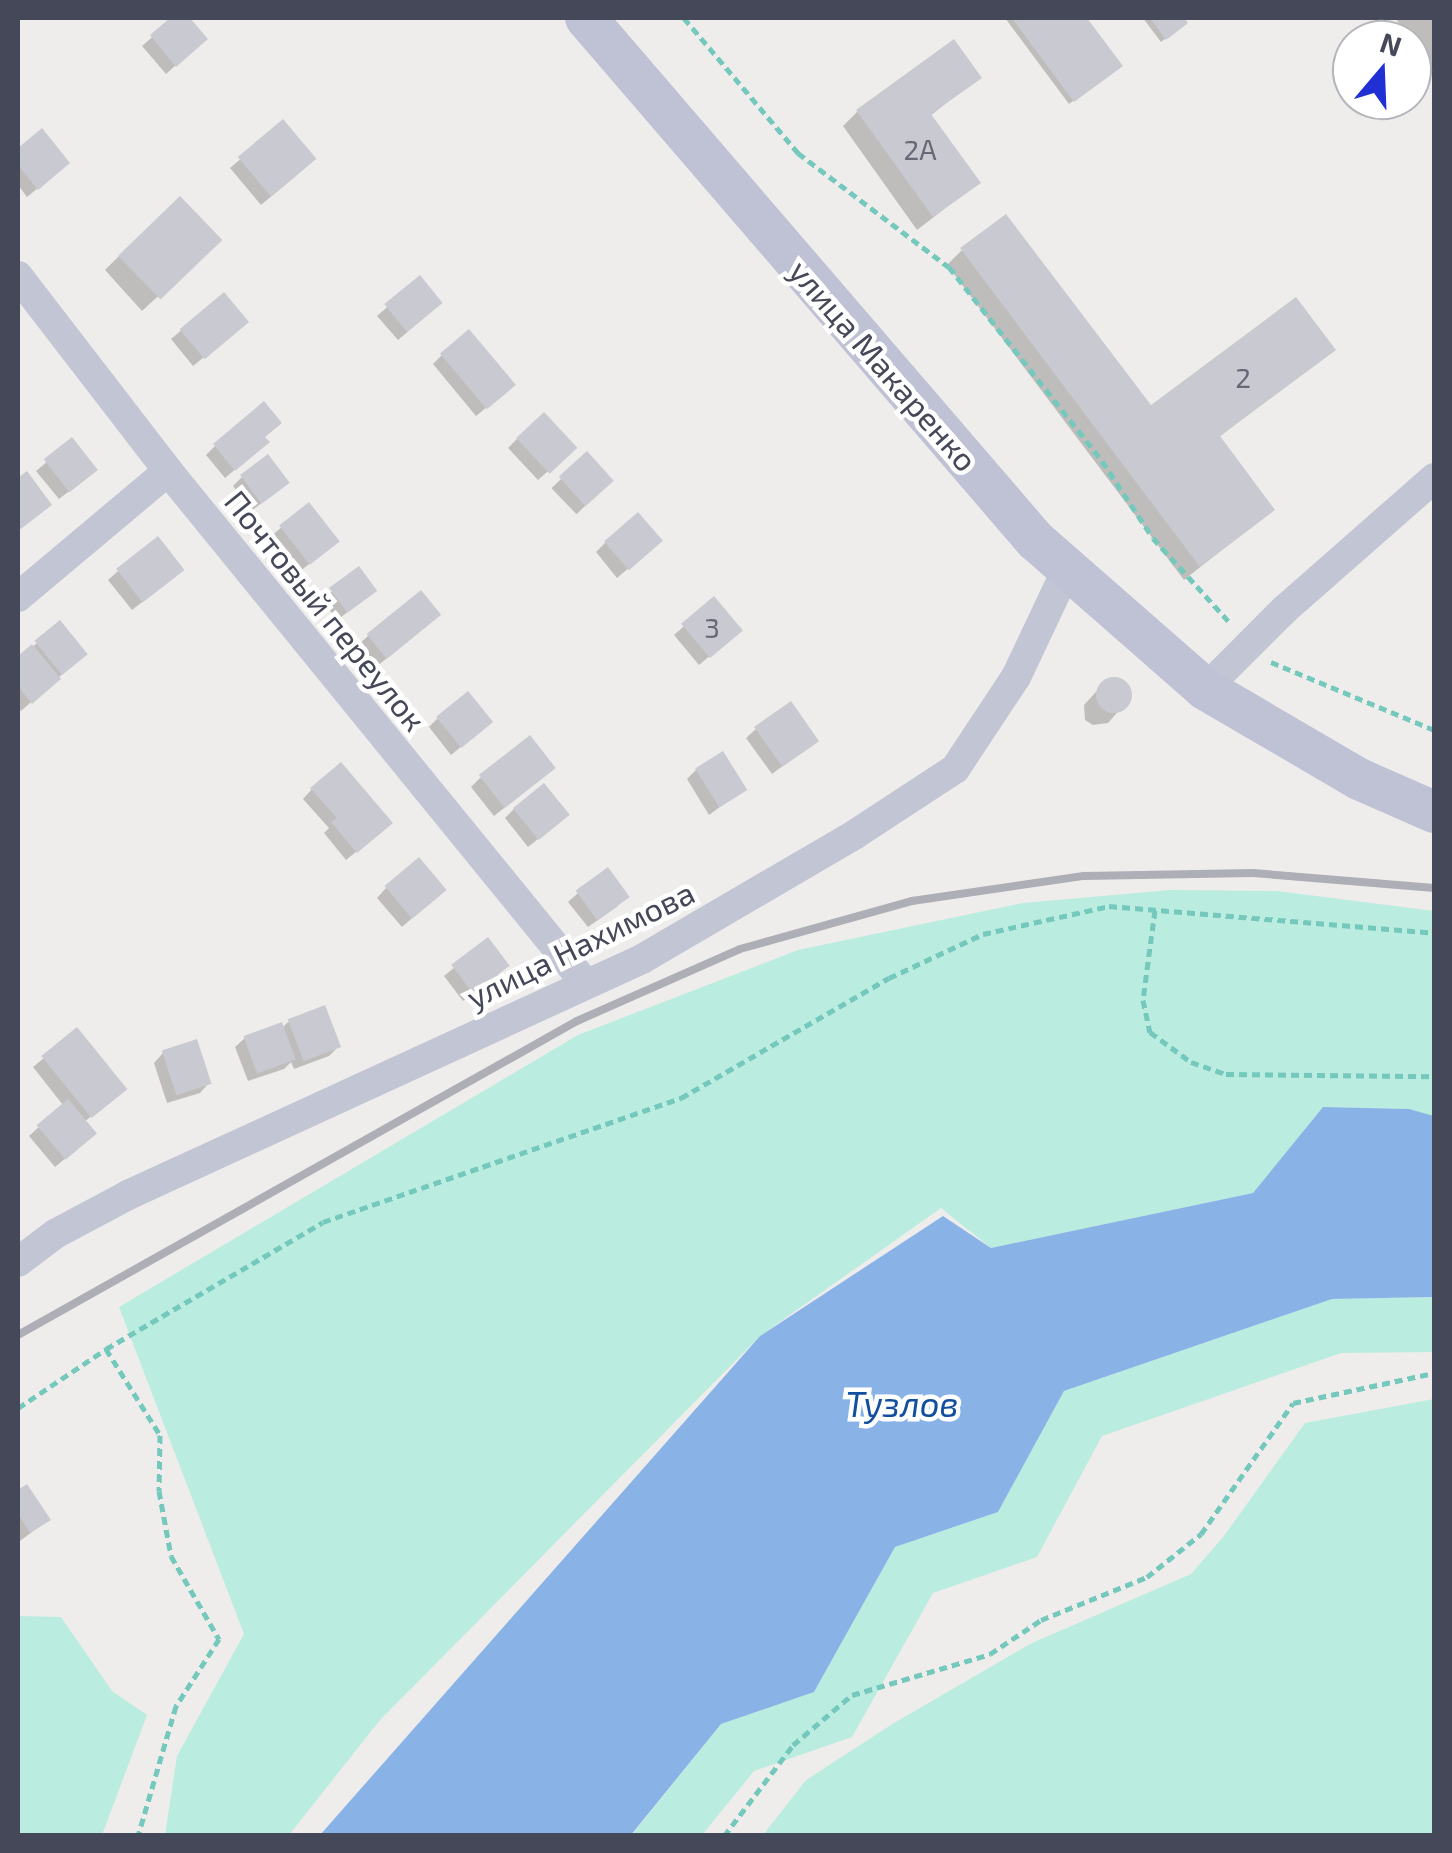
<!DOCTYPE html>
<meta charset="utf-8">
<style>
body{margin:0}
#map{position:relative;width:1452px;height:1853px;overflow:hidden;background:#efedec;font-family:"Exo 2",sans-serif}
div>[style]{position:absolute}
.green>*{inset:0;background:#baecdf}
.water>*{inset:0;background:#89b3e7}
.shadow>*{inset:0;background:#0003;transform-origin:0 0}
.building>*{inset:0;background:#c9cad1;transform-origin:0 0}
.round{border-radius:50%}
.path>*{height:5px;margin-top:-2.5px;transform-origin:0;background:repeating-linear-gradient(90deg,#74c8bc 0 8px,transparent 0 13px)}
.street>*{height:30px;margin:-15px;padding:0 15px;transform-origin:15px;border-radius:15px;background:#c2c5d3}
.secondary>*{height:42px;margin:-21px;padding:0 21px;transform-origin:21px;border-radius:21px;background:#bfc2d4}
.rail>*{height:8px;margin:-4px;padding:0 4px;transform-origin:4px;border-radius:4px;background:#aeaeb6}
span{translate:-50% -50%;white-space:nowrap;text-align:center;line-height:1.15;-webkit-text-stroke:9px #fff;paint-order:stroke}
.number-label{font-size:28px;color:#666876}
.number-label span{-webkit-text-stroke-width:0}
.street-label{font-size:32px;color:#454858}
.water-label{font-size:35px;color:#12509f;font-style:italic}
.frame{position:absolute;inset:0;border:20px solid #454858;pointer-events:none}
.north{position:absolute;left:1332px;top:20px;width:100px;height:100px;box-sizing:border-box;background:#fff;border:2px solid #b5b6bc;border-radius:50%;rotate:19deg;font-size:28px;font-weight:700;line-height:40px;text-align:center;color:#454858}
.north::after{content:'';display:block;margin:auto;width:35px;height:45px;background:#2030d4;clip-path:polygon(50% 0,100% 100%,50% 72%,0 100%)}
</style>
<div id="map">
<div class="green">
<div style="clip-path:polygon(1170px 890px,1277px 891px,1434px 911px,1434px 1116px,1408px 1109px,1323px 1107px,1253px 1193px,991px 1248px,941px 1208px,760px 1336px,380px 1720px,289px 1835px,165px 1835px,177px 1756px,244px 1634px,119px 1307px,578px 1035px,798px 950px,1023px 903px)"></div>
<div style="clip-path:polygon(1434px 1297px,1434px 1352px,1341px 1353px,1102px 1436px,1037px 1557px,933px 1593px,852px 1737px,754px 1771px,702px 1835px,631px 1836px,721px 1724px,814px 1692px,895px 1547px,998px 1512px,1064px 1391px,1332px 1299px)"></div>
<div style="clip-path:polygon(1434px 1399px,1434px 1835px,763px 1835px,806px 1780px,894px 1723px,1032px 1643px,1191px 1574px,1224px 1536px,1305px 1423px)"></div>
<div style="clip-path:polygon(18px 1616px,61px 1617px,112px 1691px,147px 1715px,102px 1835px,18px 1835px)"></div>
</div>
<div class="water">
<div style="clip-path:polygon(1323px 1107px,1409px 1109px,1434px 1116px,1434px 1297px,1332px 1299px,1064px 1391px,998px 1512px,895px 1547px,814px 1692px,721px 1724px,631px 1835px,320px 1835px,760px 1336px,943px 1216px,991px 1248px,1253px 1193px)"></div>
</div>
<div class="shadow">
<div style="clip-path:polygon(174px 18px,187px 18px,205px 39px,166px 74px,142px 46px)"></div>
<div style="clip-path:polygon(1005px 18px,1084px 18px,1120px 66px,1069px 104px)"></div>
<div style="clip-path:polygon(1143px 18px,1181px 18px,1185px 23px,1161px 42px)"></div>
<div style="clip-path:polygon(1395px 18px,1434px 18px,1434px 68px)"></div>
<div style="clip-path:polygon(978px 78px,930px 116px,978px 183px,917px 230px,843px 126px,857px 112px)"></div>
<div style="clip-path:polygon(283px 123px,305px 168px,261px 205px,230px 168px)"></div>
<div style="clip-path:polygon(41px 131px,58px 172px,27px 197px,18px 185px,18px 151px)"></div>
<div style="clip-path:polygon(962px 250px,1150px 409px,1332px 349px,1218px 438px,1272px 510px,1184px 580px,947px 265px)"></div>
<div style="clip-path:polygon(204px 254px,142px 311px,105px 270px,119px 256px)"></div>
<div style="clip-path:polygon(419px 279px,431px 312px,398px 340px,377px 316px)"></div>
<div style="clip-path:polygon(223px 295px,236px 331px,193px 366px,171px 339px)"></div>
<div style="clip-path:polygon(442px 355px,503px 394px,476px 416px,433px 364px)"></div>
<div style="clip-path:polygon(262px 437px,257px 451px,225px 478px,206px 455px,215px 446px)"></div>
<div style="clip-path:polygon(517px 439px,564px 457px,538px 480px,508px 448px)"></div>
<div style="clip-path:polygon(72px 441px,85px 479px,59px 499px,36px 471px)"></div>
<div style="left:586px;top:455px;width:36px;height:48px;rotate:46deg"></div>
<div style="clip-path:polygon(242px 477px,277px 492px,251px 511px,233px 486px)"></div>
<div style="clip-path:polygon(309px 505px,327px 550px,299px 572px,271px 536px)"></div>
<div style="clip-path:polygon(605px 543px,650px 550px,617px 578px,596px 552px)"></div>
<div style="clip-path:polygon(358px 570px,364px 600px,337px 620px,322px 600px)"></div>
<div style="clip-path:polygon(118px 571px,172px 579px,132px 610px,108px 580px)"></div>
<div style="clip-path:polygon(714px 600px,730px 639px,699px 665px,674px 635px)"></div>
<div style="clip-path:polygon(60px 624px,75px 663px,21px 711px,18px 706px,18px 659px)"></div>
<div style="clip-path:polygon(429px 624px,376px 667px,358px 645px,368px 636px)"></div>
<div style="clip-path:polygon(1106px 681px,1122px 681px,1129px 699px,1108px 723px,1093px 725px,1085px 720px,1084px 705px)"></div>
<div style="clip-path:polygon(438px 718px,480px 731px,451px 755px,429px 727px)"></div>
<div style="clip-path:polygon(756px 729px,816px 741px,772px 774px,746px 738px)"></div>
<div style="clip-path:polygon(696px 770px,744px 789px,709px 815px,687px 779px)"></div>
<div style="clip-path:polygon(543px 777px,494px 816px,471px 787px,480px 778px)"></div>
<div style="clip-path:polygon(312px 789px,380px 832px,346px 860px,324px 833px,329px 828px,303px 799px)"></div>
<div style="clip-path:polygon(514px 809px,557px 824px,528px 847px,505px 818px)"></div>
<div style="clip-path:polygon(386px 888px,434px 899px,402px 927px,377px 898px)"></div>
<div style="clip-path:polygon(578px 893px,618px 906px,588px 927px,568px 902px)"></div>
<div style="clip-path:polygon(488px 940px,498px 975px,463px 1001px,444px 976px)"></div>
<div style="clip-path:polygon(288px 1022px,338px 1047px,329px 1056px,294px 1069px,291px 1062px,284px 1069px,248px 1081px,235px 1047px,245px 1038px,282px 1028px)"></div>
<div style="clip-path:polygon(77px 1031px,114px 1098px,84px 1122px,84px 1143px,55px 1167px,29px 1136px,63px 1105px,33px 1067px)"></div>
<div style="clip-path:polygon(163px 1053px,209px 1083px,200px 1093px,167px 1103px,154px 1063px)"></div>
<div style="clip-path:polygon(26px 1487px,48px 1520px,20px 1541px,18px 1493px)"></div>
</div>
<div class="building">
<div style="clip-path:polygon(170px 18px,190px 18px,208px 39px,176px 67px,150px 35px)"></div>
<div style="clip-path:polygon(1012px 18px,1087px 18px,1123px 66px,1074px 102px)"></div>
<div style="clip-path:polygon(1150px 18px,1184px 18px,1188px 23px,1166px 40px)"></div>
<div style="clip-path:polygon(954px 39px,982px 78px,931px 114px,981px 183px,933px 217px,856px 110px)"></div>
<div style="left:283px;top:119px;width:52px;height:59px;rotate:50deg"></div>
<div style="clip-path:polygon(42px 128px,70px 163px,38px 190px,18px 165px,18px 148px)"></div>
<div style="left:180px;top:196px;width:61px;height:86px;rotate:46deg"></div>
<div style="clip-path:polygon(1006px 214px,1151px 405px,1296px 297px,1336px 350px,1220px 436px,1275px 510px,1200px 567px,960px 248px)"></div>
<div style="left:420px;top:275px;width:36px;height:46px;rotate:51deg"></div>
<div style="left:224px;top:292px;width:39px;height:58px;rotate:50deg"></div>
<div style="left:469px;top:329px;width:73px;height:38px;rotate:50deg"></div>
<div style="clip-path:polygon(264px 401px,282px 423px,265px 437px,270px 442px,235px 471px,213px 444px)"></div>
<div style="left:544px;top:412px;width:49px;height:38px;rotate:47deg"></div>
<div style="left:72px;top:437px;width:42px;height:36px;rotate:52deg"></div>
<div style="left:587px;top:451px;width:40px;height:38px;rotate:48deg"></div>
<div style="left:268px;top:454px;width:36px;height:35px;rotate:53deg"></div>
<div style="clip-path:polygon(27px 471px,52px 505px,18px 531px,18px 478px)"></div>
<div style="left:309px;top:502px;width:50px;height:38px;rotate:52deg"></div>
<div style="left:638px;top:512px;width:38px;height:45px;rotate:49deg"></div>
<div style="left:158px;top:536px;width:43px;height:53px;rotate:52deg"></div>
<div style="left:359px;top:566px;width:31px;height:37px;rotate:54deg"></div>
<div style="left:421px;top:590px;width:32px;height:70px;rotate:51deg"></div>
<div style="left:714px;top:596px;width:45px;height:43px;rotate:50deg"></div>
<div style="left:60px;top:620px;width:44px;height:33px;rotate:51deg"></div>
<div style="clip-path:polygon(32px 644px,61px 679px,32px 704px,18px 686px,18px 656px)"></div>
<div class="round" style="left:1096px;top:677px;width:36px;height:36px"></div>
<div style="left:468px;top:691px;width:40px;height:41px;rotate:51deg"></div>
<div style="left:791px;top:701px;width:49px;height:45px;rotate:55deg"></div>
<div style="left:530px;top:735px;width:42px;height:65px;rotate:52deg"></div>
<div style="left:723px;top:751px;width:46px;height:33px;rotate:58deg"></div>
<div style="clip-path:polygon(341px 762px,393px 823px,357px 853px,331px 822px,337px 818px,310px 788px)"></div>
<div style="left:544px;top:783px;width:41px;height:40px;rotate:51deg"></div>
<div style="left:419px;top:857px;width:43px;height:45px;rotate:50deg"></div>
<div style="left:608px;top:867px;width:37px;height:40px;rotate:54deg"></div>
<div style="left:488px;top:937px;width:36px;height:46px;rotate:53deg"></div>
<div style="left:325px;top:1005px;width:45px;height:40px;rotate:69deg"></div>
<div style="left:282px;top:1022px;width:40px;height:41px;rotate:70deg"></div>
<div style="left:77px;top:1027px;width:80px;height:46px;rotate:51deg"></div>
<div style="left:197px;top:1039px;width:47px;height:37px;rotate:72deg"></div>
<div style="left:68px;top:1099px;width:45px;height:41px;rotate:50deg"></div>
<div style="clip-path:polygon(27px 1484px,51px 1520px,30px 1533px,18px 1514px,18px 1490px)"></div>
</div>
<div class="path">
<div style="left:684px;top:18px;width:177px;rotate:49.8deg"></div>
<div style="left:798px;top:153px;width:189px;rotate:37.1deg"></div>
<div style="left:949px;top:267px;width:247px;rotate:51.7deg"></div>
<div style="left:1102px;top:461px;width:92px;rotate:56.5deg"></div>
<div style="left:1153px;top:538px;width:116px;rotate:47.8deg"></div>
<div style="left:1271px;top:662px;width:177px;rotate:22.6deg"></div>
<div style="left:1155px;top:910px;width:91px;rotate:97.6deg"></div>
<div style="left:1143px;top:1000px;width:33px;rotate:78deg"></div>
<div style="left:1150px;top:1032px;width:51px;rotate:36.2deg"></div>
<div style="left:1191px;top:1062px;width:37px;rotate:19deg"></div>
<div style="left:1226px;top:1074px;width:208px;rotate:0.6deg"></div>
<div style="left:106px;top:1349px;width:102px;rotate:57.9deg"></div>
<div style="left:160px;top:1435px;width:56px;rotate:91deg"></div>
<div style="left:159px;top:1491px;width:66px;rotate:79.5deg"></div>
<div style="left:171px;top:1556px;width:96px;rotate:60deg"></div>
<div style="left:219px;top:1639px;width:80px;rotate:122.7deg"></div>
<div style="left:176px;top:1706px;width:135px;rotate:106.3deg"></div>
<div style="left:18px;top:1408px;width:106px;rotate:-33.8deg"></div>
<div style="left:106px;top:1349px;width:251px;rotate:-30.3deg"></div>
<div style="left:323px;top:1222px;width:379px;rotate:-19.1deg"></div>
<div style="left:681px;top:1098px;width:240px;rotate:-30deg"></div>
<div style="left:889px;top:978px;width:104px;rotate:-25.1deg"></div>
<div style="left:983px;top:934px;width:129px;rotate:-12.5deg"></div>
<div style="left:1109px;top:906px;width:326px;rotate:4.7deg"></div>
<div style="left:724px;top:1836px;width:114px;rotate:-52.8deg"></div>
<div style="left:793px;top:1745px;width:77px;rotate:-40.3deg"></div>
<div style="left:852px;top:1695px;width:144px;rotate:-16.5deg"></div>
<div style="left:990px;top:1654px;width:61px;rotate:-33.7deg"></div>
<div style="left:1041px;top:1620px;width:114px;rotate:-22.1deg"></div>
<div style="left:1147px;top:1577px;width:69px;rotate:-38.5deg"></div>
<div style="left:1201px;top:1534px;width:160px;rotate:-54.9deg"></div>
<div style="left:1293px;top:1403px;width:144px;rotate:-12deg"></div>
</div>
<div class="street">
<div style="left:18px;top:276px;width:246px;rotate:52.4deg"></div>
<div style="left:168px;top:471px;width:662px;rotate:50.83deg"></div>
<div style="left:18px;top:597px;width:196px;rotate:-40deg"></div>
<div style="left:1205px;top:689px;width:112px;rotate:-45deg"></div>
<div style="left:1284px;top:610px;width:200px;rotate:-41.3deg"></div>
<div style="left:18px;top:1262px;width:46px;rotate:-37.1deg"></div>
<div style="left:55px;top:1234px;width:83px;rotate:-28.1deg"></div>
<div style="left:128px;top:1195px;width:566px;rotate:-24.66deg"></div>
<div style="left:642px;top:959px;width:246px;rotate:-30.3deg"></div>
<div style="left:854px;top:835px;width:121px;rotate:-33.2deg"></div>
<div style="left:955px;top:769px;width:110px;rotate:-56.5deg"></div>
<div style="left:1016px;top:677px;width:119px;rotate:-64.7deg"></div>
</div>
<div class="secondary">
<div style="left:586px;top:18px;width:689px;rotate:49.3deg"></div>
<div style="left:1035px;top:540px;width:226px;rotate:41.2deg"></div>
<div style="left:1205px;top:689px;width:178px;rotate:30.3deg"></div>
<div style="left:1359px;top:779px;width:82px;rotate:23.7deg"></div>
</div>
<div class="rail">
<div style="left:18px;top:1335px;width:641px;rotate:-29.32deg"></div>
<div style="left:577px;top:1021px;width:178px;rotate:-23.8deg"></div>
<div style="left:740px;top:949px;width:179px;rotate:-15.6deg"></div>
<div style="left:912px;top:901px;width:174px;rotate:-8.3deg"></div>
<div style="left:1084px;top:876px;width:169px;rotate:-1deg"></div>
<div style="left:1253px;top:873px;width:182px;rotate:4.7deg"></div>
</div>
<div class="number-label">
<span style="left:920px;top:149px">2А</span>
<span style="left:1243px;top:377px">2</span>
<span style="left:712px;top:627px">3</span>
</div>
<div class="street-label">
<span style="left:884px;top:365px;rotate:49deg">улица Макаренко</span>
<span style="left:326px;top:610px;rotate:51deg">Почтовый переулок</span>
<span style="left:580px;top:944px;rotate:-26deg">улица Нахимова</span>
</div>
<div class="water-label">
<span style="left:902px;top:1403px">Тузлов</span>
</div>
<div class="frame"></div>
<div class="north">N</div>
</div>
